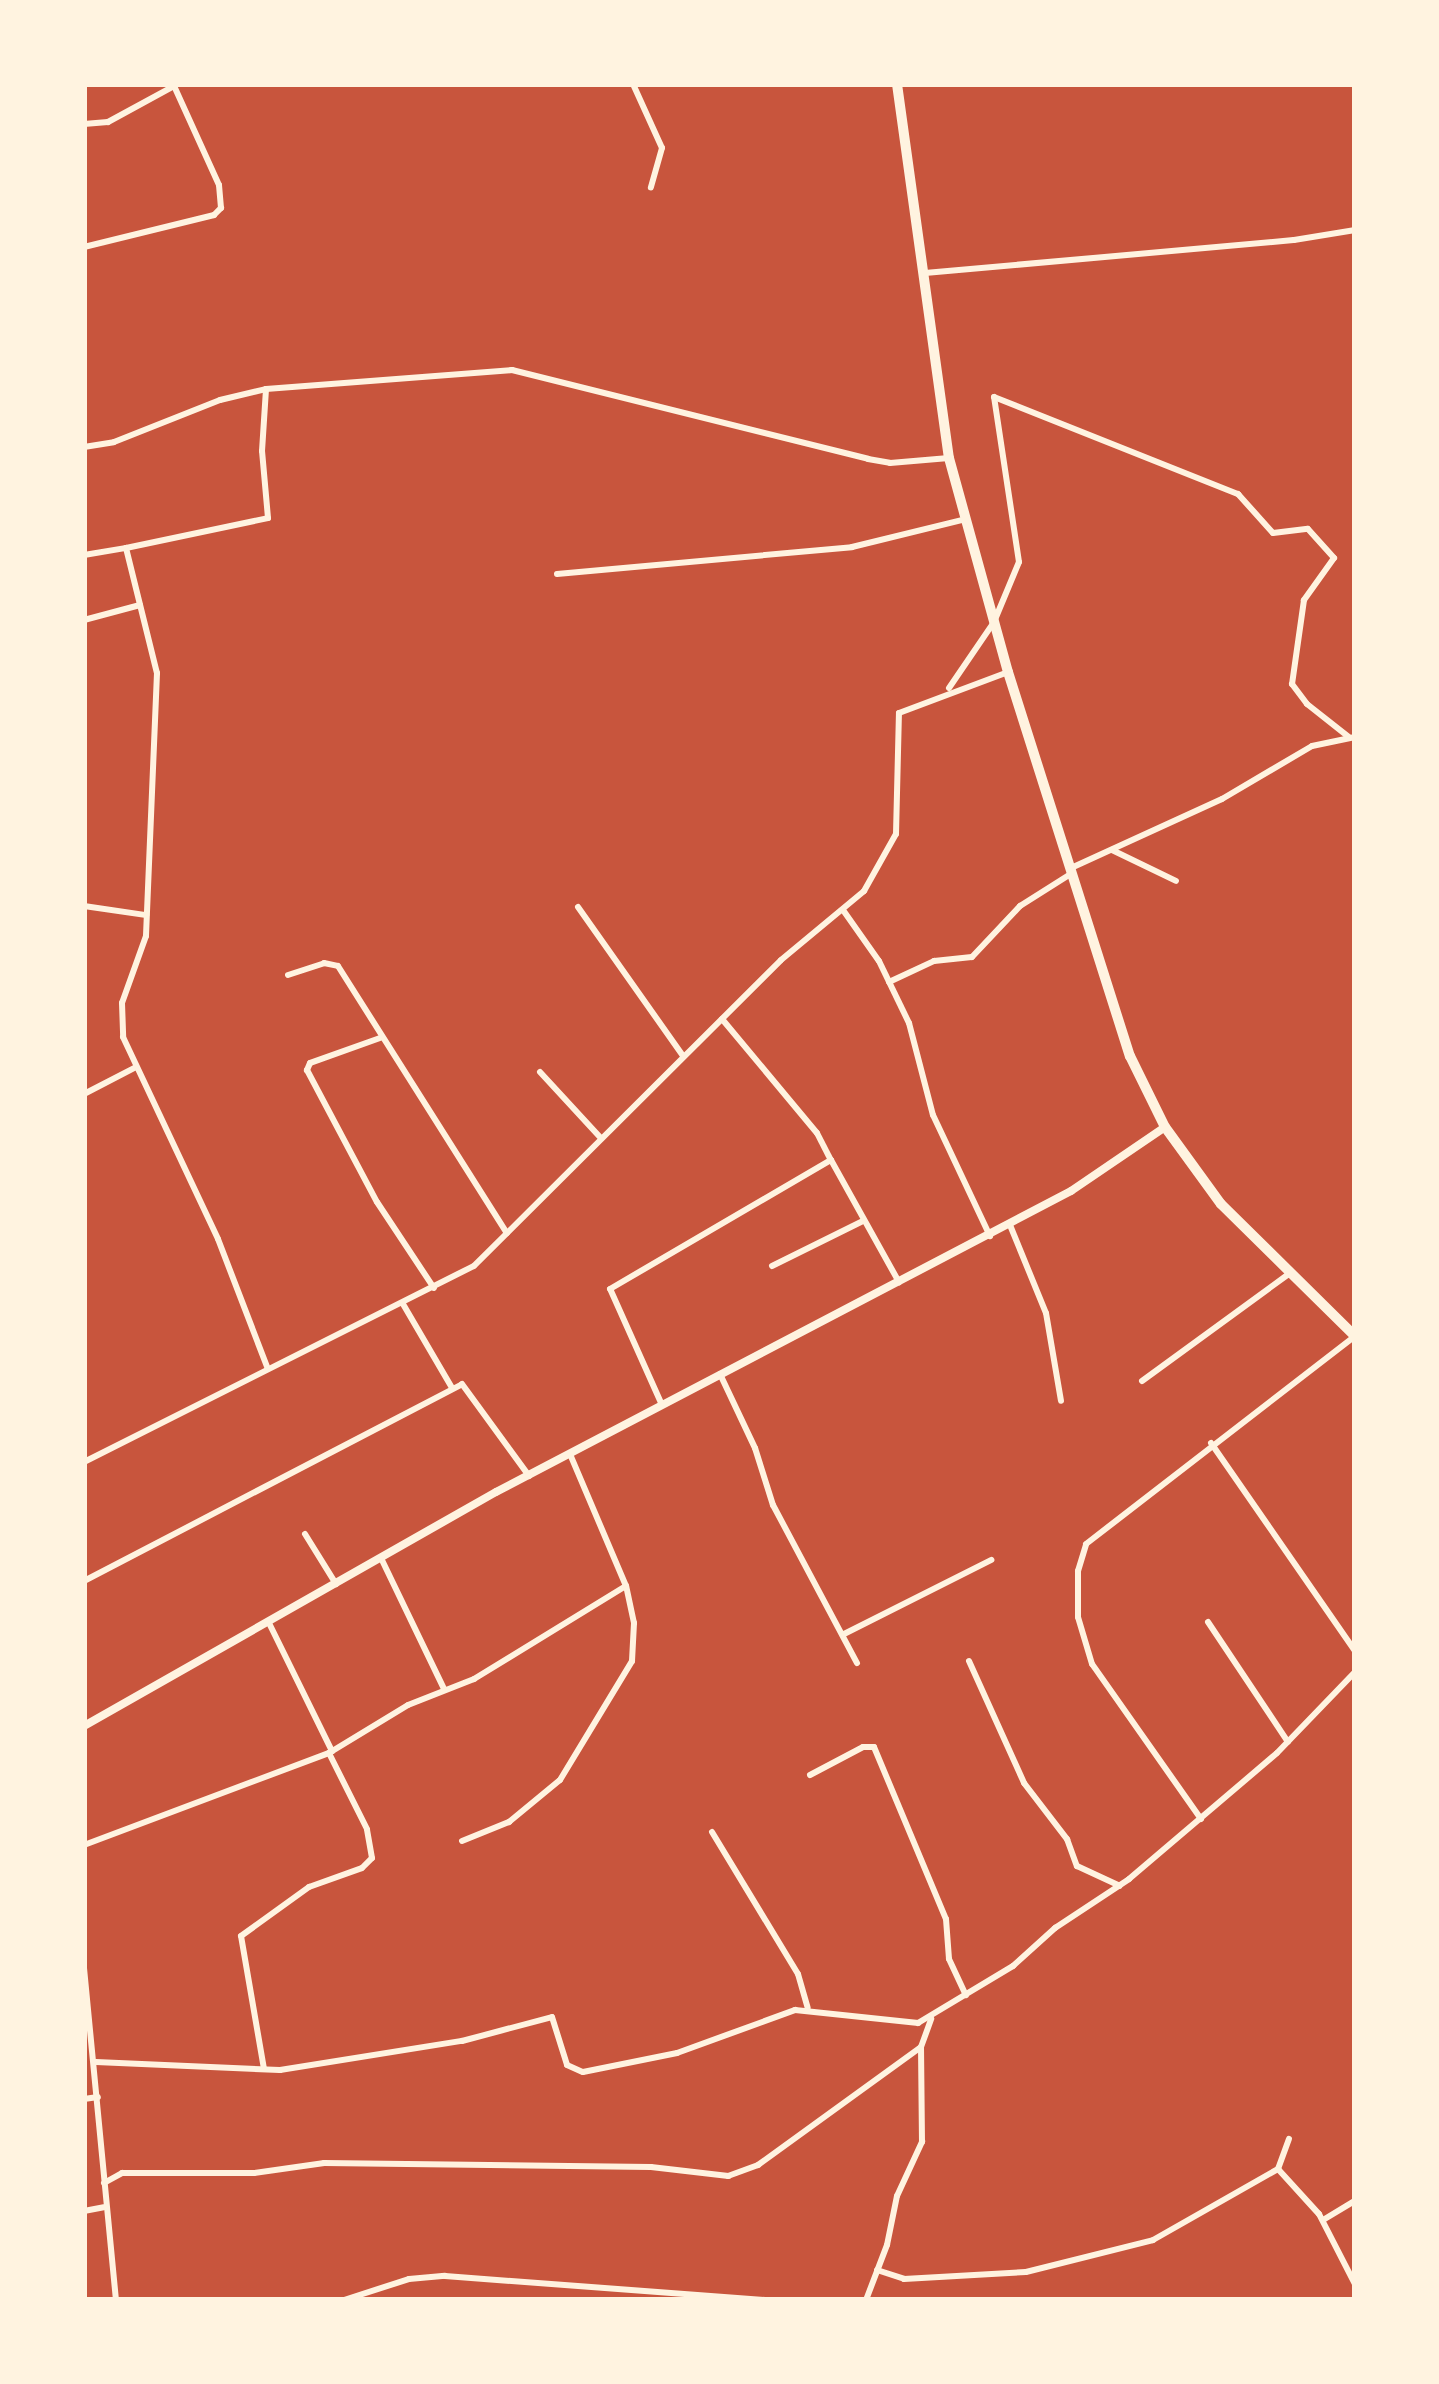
<!DOCTYPE html>
<style>
body{margin:0}
#map{position:relative;width:1439px;height:2384px;overflow:hidden;background:#c8553d;font-family:Lato,sans-serif}
div>[style]{position:absolute}
.minor>*{height:6px;margin:-3px;padding:0 3px;transform-origin:3px;border-radius:3px;background:#fff3e0}
.tertiary>*{height:8px;margin:-4px;padding:0 4px;transform-origin:4px;border-radius:4px;background:#fff3e0}
.trunk>*{height:10px;margin:-5px;padding:0 5px;transform-origin:5px;border-radius:5px;background:#fff3e0}
span{translate:-50% -50%;white-space:nowrap;text-align:center;line-height:1.15;-webkit-text-stroke:12px #fff3e0;paint-order:stroke}
.frame{position:absolute;inset:0;border:87px solid #fff3e0;pointer-events:none}
</style>
<div id="map">
<div class="minor">
<div style="left:633px;top:84px;width:70px;rotate:65.6deg"></div>
<div style="left:662px;top:148px;width:41px;rotate:105.8deg"></div>
<div style="left:84px;top:124px;width:24px;rotate:-5deg"></div>
<div style="left:108px;top:122px;width:75px;rotate:-28.6deg"></div>
<div style="left:84px;top:247px;width:134px;rotate:-13.8deg"></div>
<div style="left:214px;top:215px;width:10px;rotate:-45deg"></div>
<div style="left:221px;top:208px;width:23px;rotate:-95deg"></div>
<div style="left:219px;top:185px;width:109px;rotate:-114.4deg"></div>
<div style="left:925px;top:273px;width:370px;rotate:-5.1deg"></div>
<div style="left:1294px;top:240px;width:62px;rotate:-9.3deg"></div>
<div style="left:84px;top:447px;width:30px;rotate:-9deg"></div>
<div style="left:114px;top:442px;width:114px;rotate:-21.6deg"></div>
<div style="left:220px;top:400px;width:47px;rotate:-13.4deg"></div>
<div style="left:266px;top:389px;width:247px;rotate:-4.4deg"></div>
<div style="left:512px;top:370px;width:367px;rotate:14deg"></div>
<div style="left:868px;top:459px;width:22px;rotate:10deg"></div>
<div style="left:890px;top:463px;width:59px;rotate:-4.8deg"></div>
<div style="left:126px;top:548px;width:145px;rotate:-11.9deg"></div>
<div style="left:268px;top:518px;width:67px;rotate:-95.1deg"></div>
<div style="left:262px;top:451px;width:62px;rotate:-86.3deg"></div>
<div style="left:84px;top:555px;width:43px;rotate:-9.5deg"></div>
<div style="left:126px;top:548px;width:129px;rotate:76.1deg"></div>
<div style="left:157px;top:673px;width:263px;rotate:92.4deg"></div>
<div style="left:146px;top:936px;width:71px;rotate:109.7deg"></div>
<div style="left:122px;top:1003px;width:34px;rotate:88deg"></div>
<div style="left:123px;top:1037px;width:223px;rotate:64.8deg"></div>
<div style="left:218px;top:1239px;width:139px;rotate:69deg"></div>
<div style="left:557px;top:574px;width:296px;rotate:-5.2deg"></div>
<div style="left:852px;top:547px;width:117px;rotate:-13.8deg"></div>
<div style="left:84px;top:620px;width:58px;rotate:-15deg"></div>
<div style="left:949px;top:688px;width:80px;rotate:-55.7deg"></div>
<div style="left:994px;top:622px;width:65px;rotate:-67.4deg"></div>
<div style="left:1019px;top:562px;width:167px;rotate:-98.6deg"></div>
<div style="left:994px;top:397px;width:263px;rotate:21.7deg"></div>
<div style="left:1238px;top:494px;width:52px;rotate:48.1deg"></div>
<div style="left:1273px;top:533px;width:35px;rotate:-7deg"></div>
<div style="left:1308px;top:529px;width:39px;rotate:48deg"></div>
<div style="left:1334px;top:558px;width:52px;rotate:125.5deg"></div>
<div style="left:1304px;top:600px;width:85px;rotate:98.1deg"></div>
<div style="left:1292px;top:684px;width:25px;rotate:53deg"></div>
<div style="left:1307px;top:704px;width:53px;rotate:38.2deg"></div>
<div style="left:1112px;top:850px;width:71px;rotate:25.8deg"></div>
<div style="left:1071px;top:868px;width:166px;rotate:-24.6deg"></div>
<div style="left:1222px;top:799px;width:104px;rotate:-30.5deg"></div>
<div style="left:1312px;top:746px;width:44px;rotate:-11.8deg"></div>
<div style="left:84px;top:906px;width:63px;rotate:8.3deg"></div>
<div style="left:578px;top:907px;width:182px;rotate:54.8deg"></div>
<div style="left:843px;top:910px;width:62px;rotate:54.8deg"></div>
<div style="left:879px;top:961px;width:69px;rotate:64.2deg"></div>
<div style="left:909px;top:1023px;width:95px;rotate:75.4deg"></div>
<div style="left:933px;top:1115px;width:134px;rotate:64.8deg"></div>
<div style="left:288px;top:975px;width:38px;rotate:-18deg"></div>
<div style="left:324px;top:963px;width:14px;rotate:12deg"></div>
<div style="left:338px;top:966px;width:316px;rotate:57.7deg"></div>
<div style="left:889px;top:982px;width:50px;rotate:-25deg"></div>
<div style="left:934px;top:961px;width:38px;rotate:-6deg"></div>
<div style="left:972px;top:957px;width:70px;rotate:-46.7deg"></div>
<div style="left:1020px;top:906px;width:58px;rotate:-32.3deg"></div>
<div style="left:722px;top:1019px;width:148px;rotate:50.2deg"></div>
<div style="left:817px;top:1133px;width:30px;rotate:63deg"></div>
<div style="left:380px;top:1038px;width:74px;rotate:160.3deg"></div>
<div style="left:310px;top:1063px;width:8px;rotate:113deg"></div>
<div style="left:307px;top:1070px;width:149px;rotate:62.1deg"></div>
<div style="left:377px;top:1202px;width:103px;rotate:56.5deg"></div>
<div style="left:540px;top:1072px;width:88px;rotate:47.3deg"></div>
<div style="left:84px;top:1094px;width:59px;rotate:-27.4deg"></div>
<div style="left:1010px;top:1225px;width:95px;rotate:67.8deg"></div>
<div style="left:1046px;top:1313px;width:89px;rotate:80.3deg"></div>
<div style="left:772px;top:1266px;width:102px;rotate:-26.3deg"></div>
<div style="left:403px;top:1304px;width:97px;rotate:59.7deg"></div>
<div style="left:720px;top:1374px;width:82px;rotate:64.7deg"></div>
<div style="left:755px;top:1448px;width:60px;rotate:72.5deg"></div>
<div style="left:773px;top:1505px;width:179px;rotate:62deg"></div>
<div style="left:1142px;top:1381px;width:182px;rotate:-36.1deg"></div>
<div style="left:662px;top:1405px;width:127px;rotate:-114.1deg"></div>
<div style="left:610px;top:1289px;width:256px;rotate:-30.3deg"></div>
<div style="left:831px;top:1160px;width:140px;rotate:60.9deg"></div>
<div style="left:1211px;top:1443px;width:253px;rotate:55.3deg"></div>
<div style="left:84px;top:1462px;width:436px;rotate:-26.7deg"></div>
<div style="left:474px;top:1266px;width:433px;rotate:-44.9deg"></div>
<div style="left:781px;top:960px;width:108px;rotate:-39.7deg"></div>
<div style="left:864px;top:891px;width:65px;rotate:-60.7deg"></div>
<div style="left:896px;top:834px;width:121px;rotate:-88.6deg"></div>
<div style="left:899px;top:713px;width:116px;rotate:-20.6deg"></div>
<div style="left:305px;top:1534px;width:59px;rotate:58.2deg"></div>
<div style="left:381px;top:1558px;width:145px;rotate:64.3deg"></div>
<div style="left:84px;top:1581px;width:426px;rotate:-27.5deg"></div>
<div style="left:462px;top:1384px;width:114px;rotate:53.9deg"></div>
<div style="left:1208px;top:1622px;width:144px;rotate:56.3deg"></div>
<div style="left:269px;top:1623px;width:143px;rotate:63.8deg"></div>
<div style="left:844px;top:1634px;width:165px;rotate:-26.7deg"></div>
<div style="left:969px;top:1661px;width:134px;rotate:65.7deg"></div>
<div style="left:1024px;top:1783px;width:71px;rotate:52.5deg"></div>
<div style="left:1067px;top:1839px;width:29px;rotate:70deg"></div>
<div style="left:1077px;top:1866px;width:47px;rotate:24.9deg"></div>
<div style="left:810px;top:1775px;width:60px;rotate:-27.8deg"></div>
<div style="left:863px;top:1747px;width:11px"></div>
<div style="left:874px;top:1747px;width:186px;rotate:67.3deg"></div>
<div style="left:946px;top:1919px;width:40px;rotate:85.7deg"></div>
<div style="left:949px;top:1959px;width:40px;rotate:65deg"></div>
<div style="left:1201px;top:1819px;width:189px;rotate:-125.1deg"></div>
<div style="left:1092px;top:1664px;width:49px;rotate:-106.6deg"></div>
<div style="left:1078px;top:1617px;width:46px;rotate:-90deg"></div>
<div style="left:1078px;top:1571px;width:28px;rotate:-73deg"></div>
<div style="left:1086px;top:1544px;width:340px;rotate:-37.7deg"></div>
<div style="left:712px;top:1832px;width:166px;rotate:58.8deg"></div>
<div style="left:798px;top:1974px;width:35px;rotate:74deg"></div>
<div style="left:462px;top:1841px;width:51px;rotate:-22deg"></div>
<div style="left:509px;top:1822px;width:66px;rotate:-39.5deg"></div>
<div style="left:560px;top:1780px;width:139px;rotate:-58.8deg"></div>
<div style="left:632px;top:1661px;width:38px;rotate:-87deg"></div>
<div style="left:634px;top:1623px;width:38px;rotate:-102deg"></div>
<div style="left:626px;top:1586px;width:143px;rotate:-113deg"></div>
<div style="left:84px;top:1845px;width:262px;rotate:-20.6deg"></div>
<div style="left:329px;top:1753px;width:92px;rotate:-31.3deg"></div>
<div style="left:408px;top:1705px;width:71px;rotate:-21.5deg"></div>
<div style="left:474px;top:1679px;width:178px;rotate:-31.5deg"></div>
<div style="left:84px;top:1968px;width:334px;rotate:84.5deg"></div>
<div style="left:96px;top:2062px;width:184px;rotate:2.5deg"></div>
<div style="left:280px;top:2070px;width:184px;rotate:-9.1deg"></div>
<div style="left:462px;top:2041px;width:93px;rotate:-14.9deg"></div>
<div style="left:552px;top:2017px;width:50px;rotate:72.6deg"></div>
<div style="left:567px;top:2065px;width:17px;rotate:24deg"></div>
<div style="left:583px;top:2072px;width:96px;rotate:-11.4deg"></div>
<div style="left:677px;top:2053px;width:126px;rotate:-20deg"></div>
<div style="left:795px;top:2010px;width:124px;rotate:6deg"></div>
<div style="left:918px;top:2023px;width:111px;rotate:-31deg"></div>
<div style="left:1013px;top:1966px;width:57px;rotate:-42.1deg"></div>
<div style="left:1055px;top:1928px;width:89px;rotate:-33.5deg"></div>
<div style="left:1129px;top:1879px;width:194px;rotate:-40.4deg"></div>
<div style="left:1277px;top:1753px;width:112px;rotate:-46.1deg"></div>
<div style="left:264px;top:2069px;width:135px;rotate:-99.8deg"></div>
<div style="left:241px;top:1936px;width:84px;rotate:-35.8deg"></div>
<div style="left:309px;top:1887px;width:56px;rotate:-19.7deg"></div>
<div style="left:362px;top:1868px;width:14px;rotate:-45deg"></div>
<div style="left:372px;top:1858px;width:29px;rotate:-100deg"></div>
<div style="left:367px;top:1829px;width:85px;rotate:-116.6deg"></div>
<div style="left:84px;top:2099px;width:14px;rotate:-8deg"></div>
<div style="left:1278px;top:2169px;width:61px;rotate:47.7deg"></div>
<div style="left:1319px;top:2214px;width:79px;rotate:62.8deg"></div>
<div style="left:104px;top:2183px;width:21px;rotate:-29deg"></div>
<div style="left:122px;top:2173px;width:132px"></div>
<div style="left:254px;top:2173px;width:71px;rotate:-8.1deg"></div>
<div style="left:324px;top:2163px;width:327px;rotate:0.7deg"></div>
<div style="left:651px;top:2167px;width:78px;rotate:6.7deg"></div>
<div style="left:728px;top:2176px;width:32px;rotate:-20deg"></div>
<div style="left:758px;top:2165px;width:201px;rotate:-35.9deg"></div>
<div style="left:84px;top:2211px;width:20px;rotate:-11deg"></div>
<div style="left:1323px;top:2220px;width:37px;rotate:-31deg"></div>
<div style="left:877px;top:2270px;width:28px;rotate:18deg"></div>
<div style="left:904px;top:2279px;width:122px;rotate:-3.3deg"></div>
<div style="left:1026px;top:2272px;width:131px;rotate:-14.1deg"></div>
<div style="left:1153px;top:2240px;width:144px;rotate:-29.6deg"></div>
<div style="left:1278px;top:2169px;width:32px;rotate:-70deg"></div>
<div style="left:344px;top:2300px;width:68px;rotate:-17.9deg"></div>
<div style="left:409px;top:2279px;width:36px;rotate:-5deg"></div>
<div style="left:445px;top:2276px;width:321px;rotate:4.3deg"></div>
<div style="left:866px;top:2300px;width:59px;rotate:-69.1deg"></div>
<div style="left:887px;top:2245px;width:50px;rotate:-78.5deg"></div>
<div style="left:897px;top:2196px;width:60px;rotate:-65.2deg"></div>
<div style="left:922px;top:2142px;width:95px;rotate:-90.6deg"></div>
<div style="left:921px;top:2047px;width:30px;rotate:-70deg"></div>
</div>
<div class="tertiary">
<div style="left:84px;top:1726px;width:474px;rotate:-29.6deg"></div>
<div style="left:496px;top:1492px;width:649px;rotate:-27.63deg"></div>
<div style="left:1071px;top:1191px;width:114px;rotate:-34.2deg"></div>
</div>
<div class="trunk">
<div style="left:897px;top:84px;width:378px;rotate:82.1deg"></div>
<div style="left:949px;top:458px;width:222px;rotate:74.6deg"></div>
<div style="left:1008px;top:672px;width:403px;rotate:72.4deg"></div>
<div style="left:1130px;top:1056px;width:79px;rotate:63.8deg"></div>
<div style="left:1165px;top:1127px;width:95px;rotate:54deg"></div>
<div style="left:1221px;top:1204px;width:188px;rotate:44.6deg"></div>
</div>
<div class="frame"></div>
</div>
